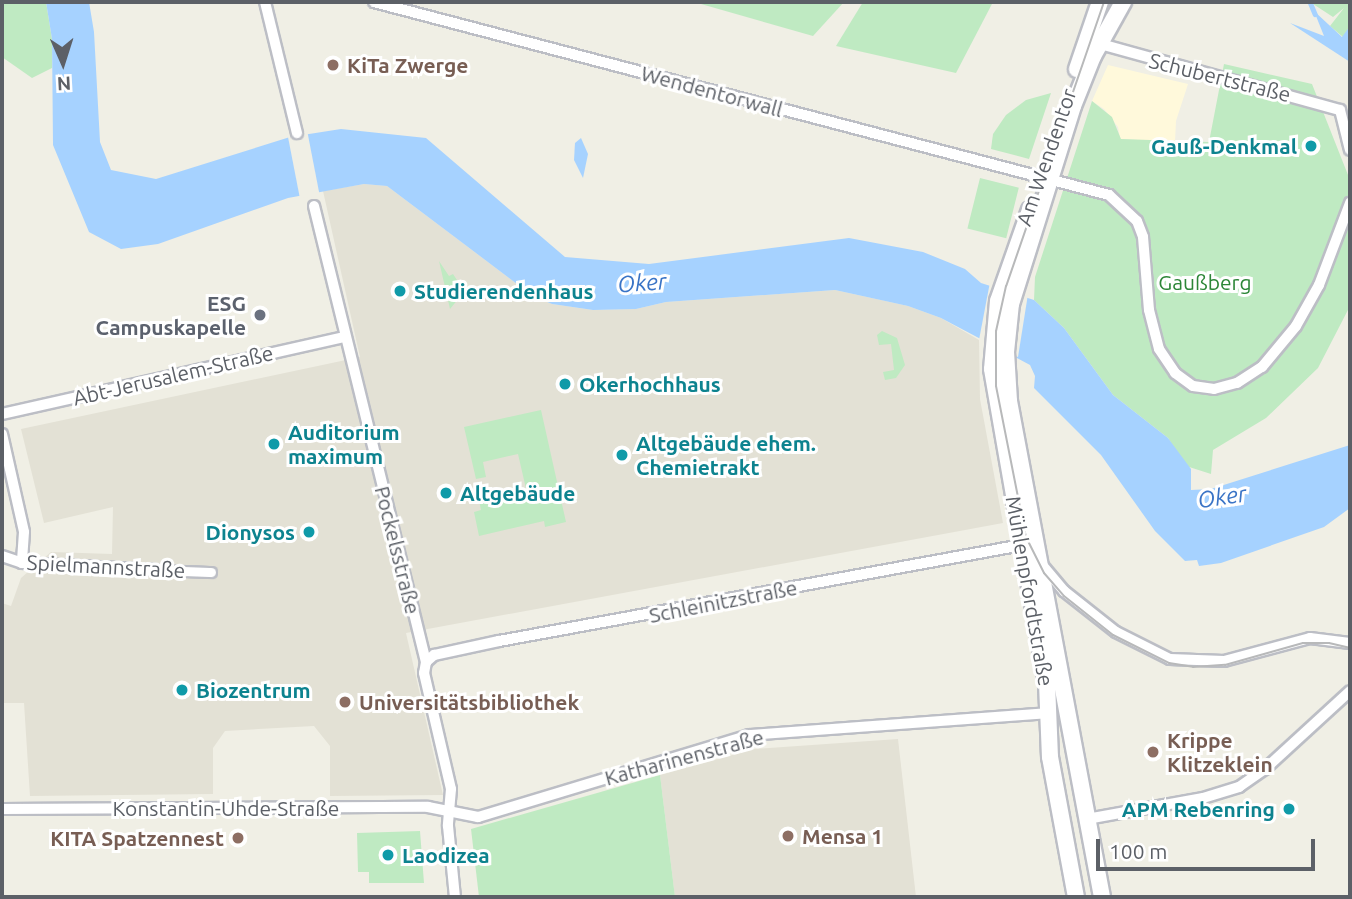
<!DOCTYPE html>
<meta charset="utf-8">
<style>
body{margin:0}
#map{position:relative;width:1352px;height:899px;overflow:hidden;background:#f0efe5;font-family:Ubuntu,sans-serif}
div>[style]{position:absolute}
.commercial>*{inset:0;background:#fff9db}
.education>*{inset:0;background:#e3e1d5}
.green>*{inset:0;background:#bfeac2;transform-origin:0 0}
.water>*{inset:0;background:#a6d2ff}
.pier>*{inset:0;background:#f0efe5;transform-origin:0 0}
.stream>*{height:4.5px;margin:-2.25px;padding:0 2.25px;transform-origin:2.25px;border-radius:2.25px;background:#a6d2ff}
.roads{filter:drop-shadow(2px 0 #bcbec5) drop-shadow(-2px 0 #bcbec5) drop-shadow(0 2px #bcbec5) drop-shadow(0 -2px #bcbec5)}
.pedestrian>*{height:9px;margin:-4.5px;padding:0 4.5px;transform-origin:4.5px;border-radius:4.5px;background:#fff}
.minor>*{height:10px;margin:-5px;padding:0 5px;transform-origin:5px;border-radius:5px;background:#fff}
.secondary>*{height:16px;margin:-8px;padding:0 8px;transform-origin:8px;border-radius:8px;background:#fff}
.tram>*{height:2px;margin:-1px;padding:0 1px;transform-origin:1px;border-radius:1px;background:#b8b9ba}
.dots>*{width:19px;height:19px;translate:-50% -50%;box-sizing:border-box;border:4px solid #fff;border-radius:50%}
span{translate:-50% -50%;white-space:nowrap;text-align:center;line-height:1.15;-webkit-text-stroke:6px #fff;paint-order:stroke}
.education-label{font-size:21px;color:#785e54;font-weight:700}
.left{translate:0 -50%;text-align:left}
.right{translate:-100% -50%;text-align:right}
.street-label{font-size:21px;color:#5c6067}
.culture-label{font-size:21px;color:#0d838f;font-weight:700}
.park-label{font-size:21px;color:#2c8637}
.worship-label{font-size:21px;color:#5b616d;font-weight:700}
.water-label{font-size:23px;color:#3a74c6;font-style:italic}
.frame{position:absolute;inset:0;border:4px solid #5c6067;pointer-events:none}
.north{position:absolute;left:28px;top:28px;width:70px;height:70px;-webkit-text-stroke:5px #fff;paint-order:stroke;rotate:177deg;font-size:19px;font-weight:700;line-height:28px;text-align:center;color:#5c6067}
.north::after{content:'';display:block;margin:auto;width:24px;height:32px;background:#5c6067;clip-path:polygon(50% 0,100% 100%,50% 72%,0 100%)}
.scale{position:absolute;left:1096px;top:839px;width:219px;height:32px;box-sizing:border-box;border:4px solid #5c6067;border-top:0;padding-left:9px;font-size:21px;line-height:24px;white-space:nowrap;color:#5c6067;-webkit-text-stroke:5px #fff;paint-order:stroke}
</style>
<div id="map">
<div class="commercial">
<div style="clip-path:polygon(1108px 65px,1188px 84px,1176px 121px,1175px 142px,1120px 139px,1118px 127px,1104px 109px,1092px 101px)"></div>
</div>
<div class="education">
<div style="clip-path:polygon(364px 184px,387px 186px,533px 296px,552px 304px,593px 310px,636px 309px,666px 302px,835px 290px,908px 306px,941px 318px,979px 340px,980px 399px,1003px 523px,406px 633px,443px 795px,330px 796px,330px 746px,314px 726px,225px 731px,213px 748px,213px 794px,30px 796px,24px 703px,2px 703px,2px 603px,11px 606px,21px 578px,51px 552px,112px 554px,113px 507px,44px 523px,21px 429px,360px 357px,323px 191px)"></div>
<div style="clip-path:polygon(898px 739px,916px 897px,675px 897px,660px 775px,754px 749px)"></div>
</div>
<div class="green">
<div style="clip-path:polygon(2px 2px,46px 2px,52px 39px,52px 68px,32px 78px,2px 57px)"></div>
<div style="clip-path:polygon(694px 2px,844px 2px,813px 36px)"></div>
<div style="clip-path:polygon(863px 2px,993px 2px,956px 73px,836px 46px)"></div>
<div style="clip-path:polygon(1310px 2px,1350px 2px,1350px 26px,1343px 37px,1330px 26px,1344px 8px,1333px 17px)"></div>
<div style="clip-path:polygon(1224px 64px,1312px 84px,1350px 180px,1350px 306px,1318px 368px,1266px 418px,1213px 450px,1211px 474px,1186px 466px,1168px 438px,1113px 395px,1064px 328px,1034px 300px,1035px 277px,1092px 101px,1112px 117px,1121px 139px,1209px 142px)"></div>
<div style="clip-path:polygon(1051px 93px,1029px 159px,991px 149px,993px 134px,1006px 115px,1026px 100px)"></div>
<div style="left:980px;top:178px;width:40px;height:52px;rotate:14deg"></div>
<div style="clip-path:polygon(439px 261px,449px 276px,453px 274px,459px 283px,462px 281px,475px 293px,459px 298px,450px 309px)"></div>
<div style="clip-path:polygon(882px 331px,897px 338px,905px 365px,896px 378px,885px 380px,883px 372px,894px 370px,891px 344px,879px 345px,877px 335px)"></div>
<div style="clip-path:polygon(541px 410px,566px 522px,545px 527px,544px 521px,479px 536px,474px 512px,481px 510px,477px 491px,488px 489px,491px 501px,527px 493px,518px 454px,483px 462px,486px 477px,476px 479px,464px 427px)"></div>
<div style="clip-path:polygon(660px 775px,675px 897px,479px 897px,471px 829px)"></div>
<div style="clip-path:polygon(420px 831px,424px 883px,369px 883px,369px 872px,358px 872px,357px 833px)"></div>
</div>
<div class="water">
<div style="clip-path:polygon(46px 2px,89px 2px,94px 32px,100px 142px,111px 170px,156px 179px,290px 137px,341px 129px,426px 138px,565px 257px,649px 264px,849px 238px,923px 252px,965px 269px,981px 283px,1034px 300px,1064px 328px,1113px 395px,1168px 438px,1191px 469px,1191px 490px,1211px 489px,1350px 445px,1350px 508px,1324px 527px,1221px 563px,1199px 566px,1197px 560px,1185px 561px,1155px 531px,1101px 455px,1034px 388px,1035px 376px,1030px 365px,941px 318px,908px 306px,835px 290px,666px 302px,636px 309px,593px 310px,552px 304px,533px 296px,387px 186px,364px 184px,288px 198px,158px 244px,121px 249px,89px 232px,53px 145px,52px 39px)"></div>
<div style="clip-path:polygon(1314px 11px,1342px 37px,1350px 26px,1350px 62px,1290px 23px,1324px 36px)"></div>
<div style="clip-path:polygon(581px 138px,588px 154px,583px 178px,574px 160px,575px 143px)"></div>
</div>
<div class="pier">
<div style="left:307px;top:130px;width:66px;height:20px;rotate:79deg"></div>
<div style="clip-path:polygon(990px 282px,1028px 294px,1018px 357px,979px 340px)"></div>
</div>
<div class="stream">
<div style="left:1310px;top:2px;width:13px;rotate:67deg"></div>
</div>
<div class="roads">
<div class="pedestrian">
<div style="left:156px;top:570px;width:55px;rotate:2.1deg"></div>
</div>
<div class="minor">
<div style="left:265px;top:2px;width:135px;rotate:76.3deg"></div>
<div style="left:374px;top:2px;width:760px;rotate:14.71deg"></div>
<div style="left:1109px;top:195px;width:38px;rotate:43deg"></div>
<div style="left:1137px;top:221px;width:17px;rotate:69deg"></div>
<div style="left:1143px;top:237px;width:73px;rotate:85.3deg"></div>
<div style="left:1149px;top:310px;width:40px;rotate:75.6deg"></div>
<div style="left:1159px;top:349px;width:29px;rotate:56deg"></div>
<div style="left:1175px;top:373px;width:22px;rotate:36deg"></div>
<div style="left:1193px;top:386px;width:21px;rotate:8deg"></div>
<div style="left:1214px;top:389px;width:24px;rotate:-15deg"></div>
<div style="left:1237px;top:383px;width:30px;rotate:-33deg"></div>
<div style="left:1262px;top:367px;width:53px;rotate:-50.3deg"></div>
<div style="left:1296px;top:326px;width:47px;rotate:-60.7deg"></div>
<div style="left:1319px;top:285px;width:88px;rotate:-69.3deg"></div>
<div style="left:1093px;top:42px;width:256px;rotate:15.4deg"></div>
<div style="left:1340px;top:110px;width:41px;rotate:76deg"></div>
<div style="left:314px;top:206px;width:470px;rotate:76.2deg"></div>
<div style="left:426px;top:662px;width:11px;rotate:100deg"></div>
<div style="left:424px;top:673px;width:119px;rotate:76.9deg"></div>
<div style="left:451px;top:789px;width:37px;rotate:95deg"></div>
<div style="left:448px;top:826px;width:71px;rotate:84.4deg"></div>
<div style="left:2px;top:414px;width:352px;rotate:-12.7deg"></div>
<div style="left:2px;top:434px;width:100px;rotate:77.3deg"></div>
<div style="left:24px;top:532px;width:31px;rotate:94deg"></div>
<div style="left:2px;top:556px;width:21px;rotate:19deg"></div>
<div style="left:22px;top:563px;width:134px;rotate:3deg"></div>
<div style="left:1043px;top:566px;width:33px;rotate:50deg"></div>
<div style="left:1064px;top:591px;width:66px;rotate:38.3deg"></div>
<div style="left:1116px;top:632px;width:60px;rotate:26.6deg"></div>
<div style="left:1170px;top:659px;width:54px;rotate:2.1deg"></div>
<div style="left:1224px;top:661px;width:89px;rotate:-15deg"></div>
<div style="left:1310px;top:638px;width:40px;rotate:7.1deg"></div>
<div style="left:426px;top:662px;width:11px;rotate:-41deg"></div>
<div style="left:434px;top:655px;width:66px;rotate:-12.2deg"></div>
<div style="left:499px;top:641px;width:532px;rotate:-10.4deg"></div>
<div style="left:2px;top:809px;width:426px;rotate:-0.3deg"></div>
<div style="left:428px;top:807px;width:51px;rotate:11.3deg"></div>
<div style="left:478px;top:817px;width:283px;rotate:-16.8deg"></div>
<div style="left:749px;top:735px;width:300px;rotate:-4.2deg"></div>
<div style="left:1087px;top:819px;width:118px;rotate:-10.3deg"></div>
<div style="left:1203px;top:798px;width:38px;rotate:-17deg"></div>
<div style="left:1239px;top:787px;width:32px;rotate:-35deg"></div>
<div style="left:1265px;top:769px;width:115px;rotate:-42.5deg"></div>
</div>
<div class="secondary">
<div style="left:1077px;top:69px;width:71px;rotate:-71.1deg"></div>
<div style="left:1030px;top:210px;width:96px;rotate:109.4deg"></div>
<div style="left:998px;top:301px;width:68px;rotate:95deg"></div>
<div style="left:992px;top:369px;width:319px;rotate:80.1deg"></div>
<div style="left:1047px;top:683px;width:74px;rotate:87.7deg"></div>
<div style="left:1050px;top:757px;width:142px;rotate:79.5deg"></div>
<div style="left:1102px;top:897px;width:505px;rotate:-100.62deg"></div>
<div style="left:1009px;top:401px;width:49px;rotate:-93.5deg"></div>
<div style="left:1006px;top:352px;width:48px;rotate:-84.1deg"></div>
<div style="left:1011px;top:304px;width:207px;rotate:-72.6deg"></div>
<div style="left:1073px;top:106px;width:54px;rotate:-68.2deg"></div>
<div style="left:1093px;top:56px;width:62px;rotate:-60.9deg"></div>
</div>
</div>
<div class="tram">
<div style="left:1104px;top:2px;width:300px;rotate:109deg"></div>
<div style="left:1006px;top:286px;width:46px;rotate:102.5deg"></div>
<div style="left:996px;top:331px;width:55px;rotate:90deg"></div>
<div style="left:996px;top:386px;width:154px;rotate:78.8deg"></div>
<div style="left:1026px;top:537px;width:40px;rotate:63.4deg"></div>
<div style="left:1044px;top:573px;width:30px;rotate:49deg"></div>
<div style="left:1064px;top:596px;width:63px;rotate:38.5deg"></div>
<div style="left:1113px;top:635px;width:63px;rotate:26.6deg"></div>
<div style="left:1169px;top:663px;width:24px;rotate:9deg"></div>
<div style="left:1193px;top:667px;width:32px;rotate:-4deg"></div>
<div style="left:1225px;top:665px;width:81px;rotate:-15.8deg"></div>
<div style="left:1303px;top:643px;width:26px"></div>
<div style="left:1329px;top:643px;width:22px;rotate:13deg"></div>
</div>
<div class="dots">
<div style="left:333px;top:65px;background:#8d6e63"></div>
<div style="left:1311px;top:146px;background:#0f9aa8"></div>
<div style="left:400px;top:291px;background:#0f9aa8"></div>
<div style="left:260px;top:315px;background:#6b7280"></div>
<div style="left:565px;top:384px;background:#0f9aa8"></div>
<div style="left:274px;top:444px;background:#0f9aa8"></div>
<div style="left:622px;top:455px;background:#0f9aa8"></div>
<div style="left:446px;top:493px;background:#0f9aa8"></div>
<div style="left:309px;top:532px;background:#0f9aa8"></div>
<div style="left:182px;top:690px;background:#0f9aa8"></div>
<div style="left:345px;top:702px;background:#8d6e63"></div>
<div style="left:1153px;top:752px;background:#8d6e63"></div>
<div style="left:1289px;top:809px;background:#0f9aa8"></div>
<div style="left:788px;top:836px;background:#8d6e63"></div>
<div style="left:238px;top:838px;background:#8d6e63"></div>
<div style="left:388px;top:855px;background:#0f9aa8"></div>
</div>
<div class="education-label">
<span class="left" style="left:347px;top:65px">KiTa Zwerge</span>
<span class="left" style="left:359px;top:702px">Universitätsbibliothek</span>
<span class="left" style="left:1167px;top:752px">Krippe<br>Klitzeklein</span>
<span class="left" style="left:802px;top:836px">Mensa 1</span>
<span class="right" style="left:224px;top:838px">KITA Spatzennest</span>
</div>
<div class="street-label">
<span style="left:1220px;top:77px;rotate:14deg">Schubertstraße</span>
<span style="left:712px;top:91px;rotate:15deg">Wendentorwall</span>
<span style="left:1046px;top:157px;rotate:-71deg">Am Wendentor</span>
<span style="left:173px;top:375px;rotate:-13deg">Abt-Jerusalem-Straße</span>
<span style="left:398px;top:550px;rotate:76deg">Pockelsstraße</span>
<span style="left:106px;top:566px;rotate:3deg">Spielmannstraße</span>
<span style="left:1030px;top:591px;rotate:80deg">Mühlenpfordtstraße</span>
<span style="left:723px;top:601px;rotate:-11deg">Schleinitzstraße</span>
<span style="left:684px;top:757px;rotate:-15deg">Katharinenstraße</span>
<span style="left:226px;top:808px">Konstantin-Uhde-Straße</span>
</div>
<div class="culture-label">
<span class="right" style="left:1297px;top:146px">Gauß-Denkmal</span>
<span class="left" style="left:414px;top:291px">Studierendenhaus</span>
<span class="left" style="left:579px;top:384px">Okerhochhaus</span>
<span class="left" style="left:288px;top:444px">Auditorium<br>maximum</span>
<span class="left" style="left:636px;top:455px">Altgebäude ehem.<br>Chemietrakt</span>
<span class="left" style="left:460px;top:493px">Altgebäude</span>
<span class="right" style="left:295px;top:532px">Dionysos</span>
<span class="left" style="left:196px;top:690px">Biozentrum</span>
<span class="right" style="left:1275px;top:809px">APM Rebenring</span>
<span class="left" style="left:402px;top:855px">Laodizea</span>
</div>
<div class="park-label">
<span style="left:1205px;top:282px">Gaußberg</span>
</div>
<div class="worship-label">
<span class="right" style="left:246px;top:315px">ESG<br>Campuskapelle</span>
</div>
<div class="water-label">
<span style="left:642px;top:283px;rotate:-4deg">Oker</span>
<span style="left:1222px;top:497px;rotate:-8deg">Oker</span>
</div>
<div class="frame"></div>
<div class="north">N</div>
<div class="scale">100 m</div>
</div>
